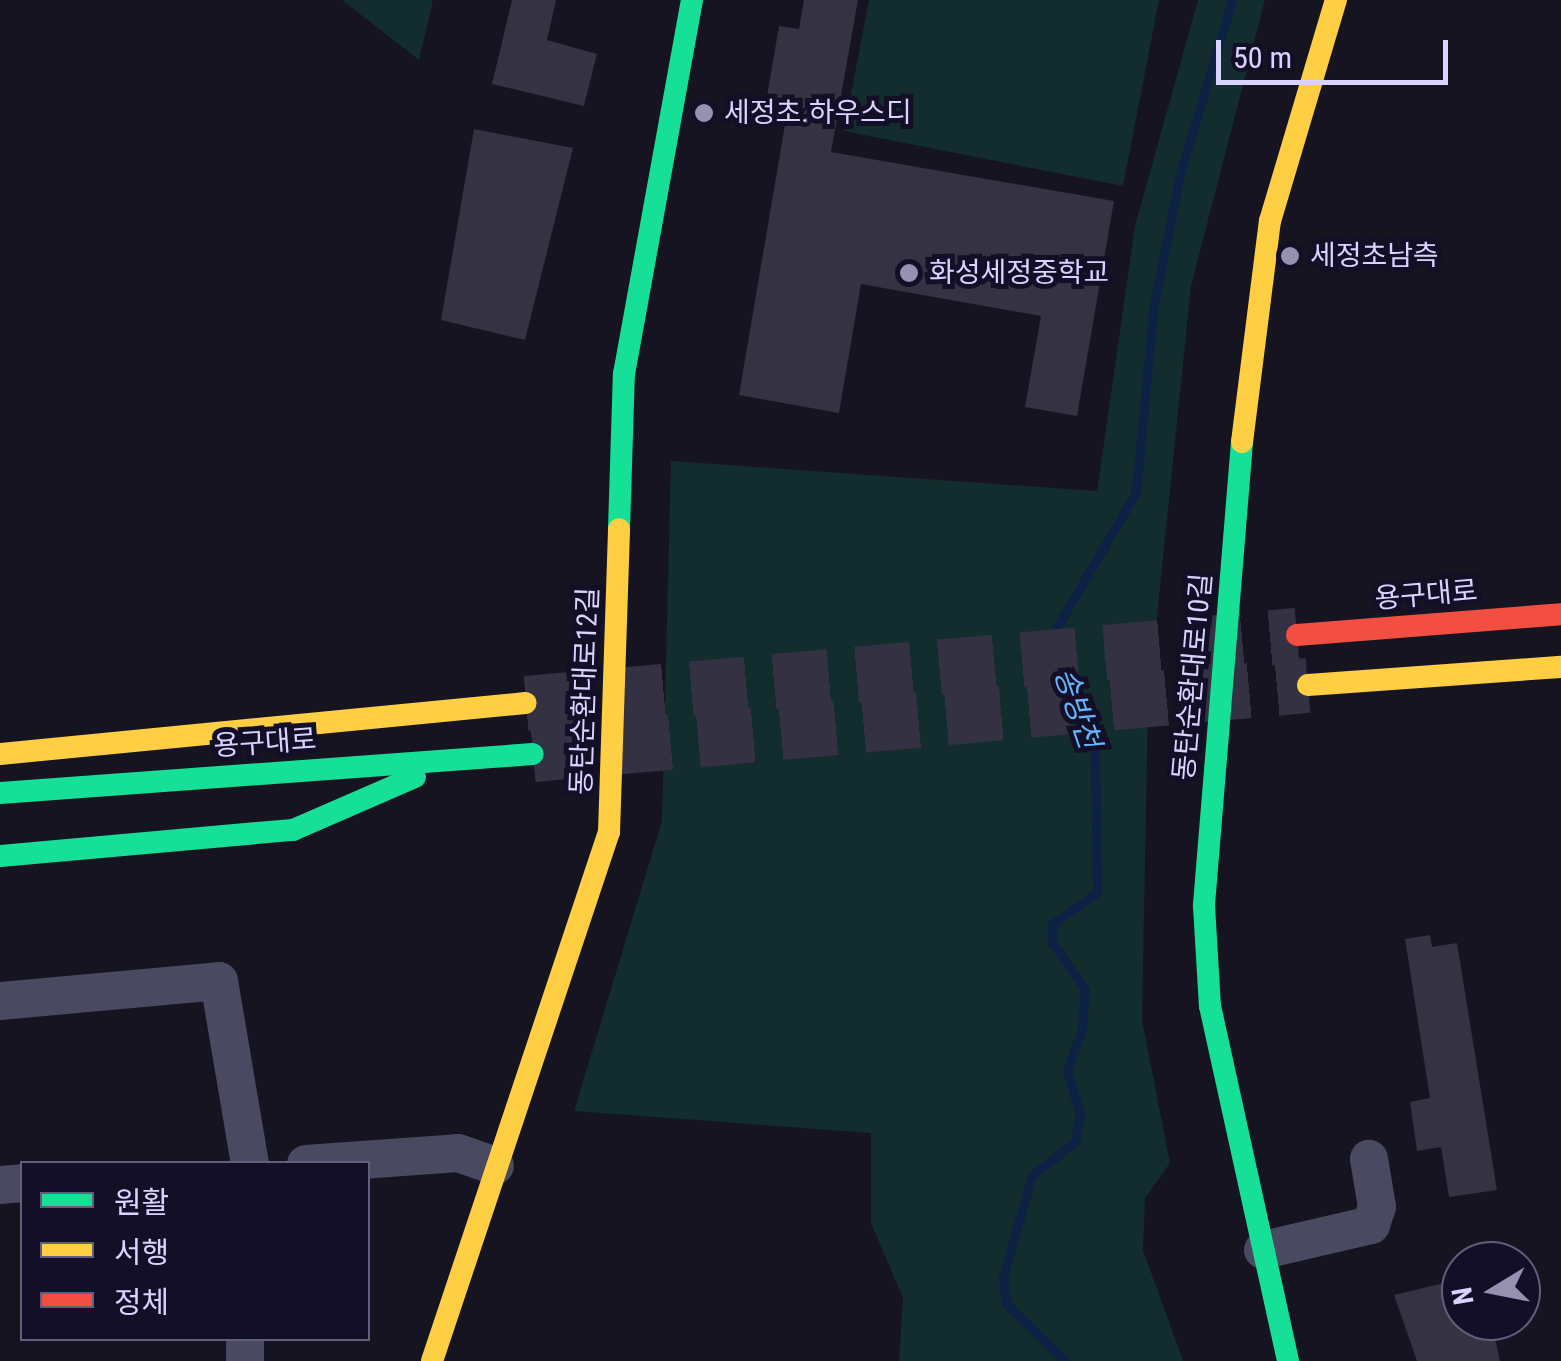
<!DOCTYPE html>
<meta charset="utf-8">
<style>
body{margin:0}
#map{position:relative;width:1561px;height:1361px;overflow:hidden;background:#161421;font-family:"Roboto Condensed","Noto Sans KR",sans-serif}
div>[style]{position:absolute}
.green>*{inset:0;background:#132c2d}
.stream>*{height:9px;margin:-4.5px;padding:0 4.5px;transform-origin:4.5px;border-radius:4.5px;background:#0d2144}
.building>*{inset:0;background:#343243}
.highway-tunnel>*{height:55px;margin-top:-27.5px;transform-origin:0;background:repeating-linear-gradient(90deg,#333142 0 55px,transparent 0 83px)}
.street>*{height:38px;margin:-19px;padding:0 19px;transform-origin:19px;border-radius:19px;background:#4a4962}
.fast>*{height:22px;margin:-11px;padding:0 11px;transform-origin:11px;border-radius:11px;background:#16e098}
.slow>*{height:22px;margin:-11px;padding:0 11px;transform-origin:11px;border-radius:11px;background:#ffcf43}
.jam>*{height:22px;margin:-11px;padding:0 11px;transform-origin:11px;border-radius:11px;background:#f24e42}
.dots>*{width:28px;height:28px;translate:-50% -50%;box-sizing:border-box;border:5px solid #130f26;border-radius:50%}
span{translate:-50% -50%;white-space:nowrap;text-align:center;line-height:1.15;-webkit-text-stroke:10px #130f26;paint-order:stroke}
.poi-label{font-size:28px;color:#d9d4ff}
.left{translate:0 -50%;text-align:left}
.street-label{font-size:28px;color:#d9d4ff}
.water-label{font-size:30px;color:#62b6ff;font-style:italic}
.legend{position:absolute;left:20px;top:1161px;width:350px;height:180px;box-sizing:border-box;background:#130f26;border:2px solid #625e7d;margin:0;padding:12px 18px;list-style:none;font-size:30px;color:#d9d4ff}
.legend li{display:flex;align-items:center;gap:20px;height:50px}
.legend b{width:50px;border:2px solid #625e7d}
.north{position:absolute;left:1441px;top:1241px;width:100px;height:100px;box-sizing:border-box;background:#130f26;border:2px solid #625e7d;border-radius:50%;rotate:260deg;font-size:28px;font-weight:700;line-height:40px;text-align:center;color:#d9d4ff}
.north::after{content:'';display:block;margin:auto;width:35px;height:45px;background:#9591b1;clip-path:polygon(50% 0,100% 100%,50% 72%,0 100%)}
.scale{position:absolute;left:1216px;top:40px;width:232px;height:45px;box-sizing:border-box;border:5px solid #d9d4ff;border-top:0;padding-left:12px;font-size:30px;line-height:35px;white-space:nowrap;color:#d9d4ff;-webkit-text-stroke:8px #130f26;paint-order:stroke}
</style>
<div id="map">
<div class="green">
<div style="clip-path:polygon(342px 0,433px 0,419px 60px)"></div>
<div style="clip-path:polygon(869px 0,1159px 0,1123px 186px,844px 131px)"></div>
<div style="clip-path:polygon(1198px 0,1265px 0,1191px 286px,1148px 703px,1142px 1020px,1170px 1163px,1145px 1198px,1143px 1250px,1183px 1361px,899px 1361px,903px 1298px,871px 1223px,871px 1133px,574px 1111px,662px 821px,671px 461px,1097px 491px,1135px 226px)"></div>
</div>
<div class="stream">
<div style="left:1065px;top:1361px;width:83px;rotate:-135.5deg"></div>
<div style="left:1006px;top:1303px;width:26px;rotate:-97deg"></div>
<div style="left:1003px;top:1277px;width:106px;rotate:-74.1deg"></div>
<div style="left:1032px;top:1175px;width:54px;rotate:-37.5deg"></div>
<div style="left:1075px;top:1142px;width:29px;rotate:-80deg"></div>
<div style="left:1080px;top:1113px;width:44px;rotate:-107.2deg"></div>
<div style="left:1067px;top:1071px;width:45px;rotate:-70.3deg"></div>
<div style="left:1082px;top:1029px;width:39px;rotate:-86deg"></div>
<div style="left:1085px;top:990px;width:58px;rotate:-124.5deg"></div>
<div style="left:1052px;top:942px;width:18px;rotate:-90deg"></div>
<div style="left:1052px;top:924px;width:55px;rotate:-34.6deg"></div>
<div style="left:1097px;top:893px;width:149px;rotate:-90.8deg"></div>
<div style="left:1095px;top:744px;width:56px;rotate:-118.9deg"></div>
<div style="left:1068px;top:695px;width:65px;rotate:-102.5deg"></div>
<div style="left:1054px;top:632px;width:162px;rotate:-59.6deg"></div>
<div style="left:1136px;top:492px;width:182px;rotate:-84.6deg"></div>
<div style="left:1153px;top:311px;width:136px;rotate:-78.9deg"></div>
<div style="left:1179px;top:178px;width:186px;rotate:-73.4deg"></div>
</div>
<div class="building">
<div style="clip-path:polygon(512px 0,556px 0,547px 40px,597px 54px,584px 106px,492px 84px)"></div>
<div style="clip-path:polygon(804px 0,858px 0,831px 152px,1114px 201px,1077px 416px,1025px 407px,1041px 316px,861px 284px,839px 413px,739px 395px,788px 107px,766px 102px,779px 26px,799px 29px)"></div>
<div style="clip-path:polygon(474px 129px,573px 148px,525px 340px,441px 320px)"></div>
<div style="clip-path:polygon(1430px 935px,1432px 947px,1457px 943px,1497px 1190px,1449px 1197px,1441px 1147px,1417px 1151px,1410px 1102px,1430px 1098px,1405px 939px)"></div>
<div style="clip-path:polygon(1461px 1279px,1461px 1321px,1491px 1321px,1500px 1361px,1417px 1361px,1394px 1295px)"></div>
</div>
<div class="highway-tunnel">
<div style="left:526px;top:703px;width:774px;rotate:-5.04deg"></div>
<div style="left:533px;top:754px;width:778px;rotate:-5.09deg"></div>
</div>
<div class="street">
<div style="left:0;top:1001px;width:220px;rotate:-5.2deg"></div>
<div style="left:219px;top:981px;width:186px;rotate:80.4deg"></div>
<div style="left:306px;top:1164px;width:152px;rotate:-4.1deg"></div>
<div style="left:458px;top:1153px;width:39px;rotate:19deg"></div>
<div style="left:0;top:1185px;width:22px;rotate:-5deg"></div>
<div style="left:1263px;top:1250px;width:111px;rotate:-13deg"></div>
<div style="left:1371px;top:1225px;width:19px;rotate:-72deg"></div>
<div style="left:1377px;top:1207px;width:49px;rotate:-99.5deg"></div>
<div style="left:245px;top:1361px;width:23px;rotate:-90deg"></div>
</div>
<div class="fast">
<div style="left:1242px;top:442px;width:466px;rotate:94.7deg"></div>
<div style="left:1204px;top:906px;width:100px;rotate:86.6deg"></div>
<div style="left:1210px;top:1006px;width:363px;rotate:77.6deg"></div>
<div style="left:619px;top:529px;width:155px;rotate:-88.2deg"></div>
<div style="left:624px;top:374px;width:380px;rotate:-79.7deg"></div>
<div style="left:0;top:793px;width:534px;rotate:-4.18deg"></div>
<div style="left:0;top:856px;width:294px;rotate:-5.1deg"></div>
<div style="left:293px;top:830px;width:133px;rotate:-23.5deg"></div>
</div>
<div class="slow">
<div style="left:1242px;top:442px;width:223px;rotate:-82.8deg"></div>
<div style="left:1270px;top:221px;width:231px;rotate:-73.4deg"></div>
<div style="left:1308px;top:685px;width:254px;rotate:-4.1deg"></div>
<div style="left:0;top:754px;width:528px;rotate:-5.54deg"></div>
<div style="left:432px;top:1361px;width:558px;rotate:-71.5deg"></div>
<div style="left:609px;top:832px;width:303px;rotate:-88.1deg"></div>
</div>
<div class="jam">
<div style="left:1297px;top:635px;width:265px;rotate:-4.5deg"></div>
</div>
<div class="dots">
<div style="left:704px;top:113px;background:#9591b1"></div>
<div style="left:1290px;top:256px;background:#9591b1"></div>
<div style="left:909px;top:273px;background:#9591b1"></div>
</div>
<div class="poi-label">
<span class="left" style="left:724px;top:113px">세정초.하우스디</span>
<span class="left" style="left:1310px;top:256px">세정초남측</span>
<span class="left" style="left:929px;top:273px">화성세정중학교</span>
</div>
<div class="street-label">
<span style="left:1426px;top:595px;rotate:-5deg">용구대로</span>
<span style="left:1193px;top:677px;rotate:-85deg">동탄순환대로10길</span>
<span style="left:585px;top:691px;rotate:-88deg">동탄순환대로12길</span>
<span style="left:265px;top:743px;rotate:-4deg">용구대로</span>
</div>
<div class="water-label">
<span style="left:1077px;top:708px;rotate:71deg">송방천</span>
</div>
<ul class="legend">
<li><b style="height:12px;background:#16e098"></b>원활</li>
<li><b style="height:12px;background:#ffcf43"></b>서행</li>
<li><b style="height:12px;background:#f24e42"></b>정체</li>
</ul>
<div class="north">N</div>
<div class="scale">50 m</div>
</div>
